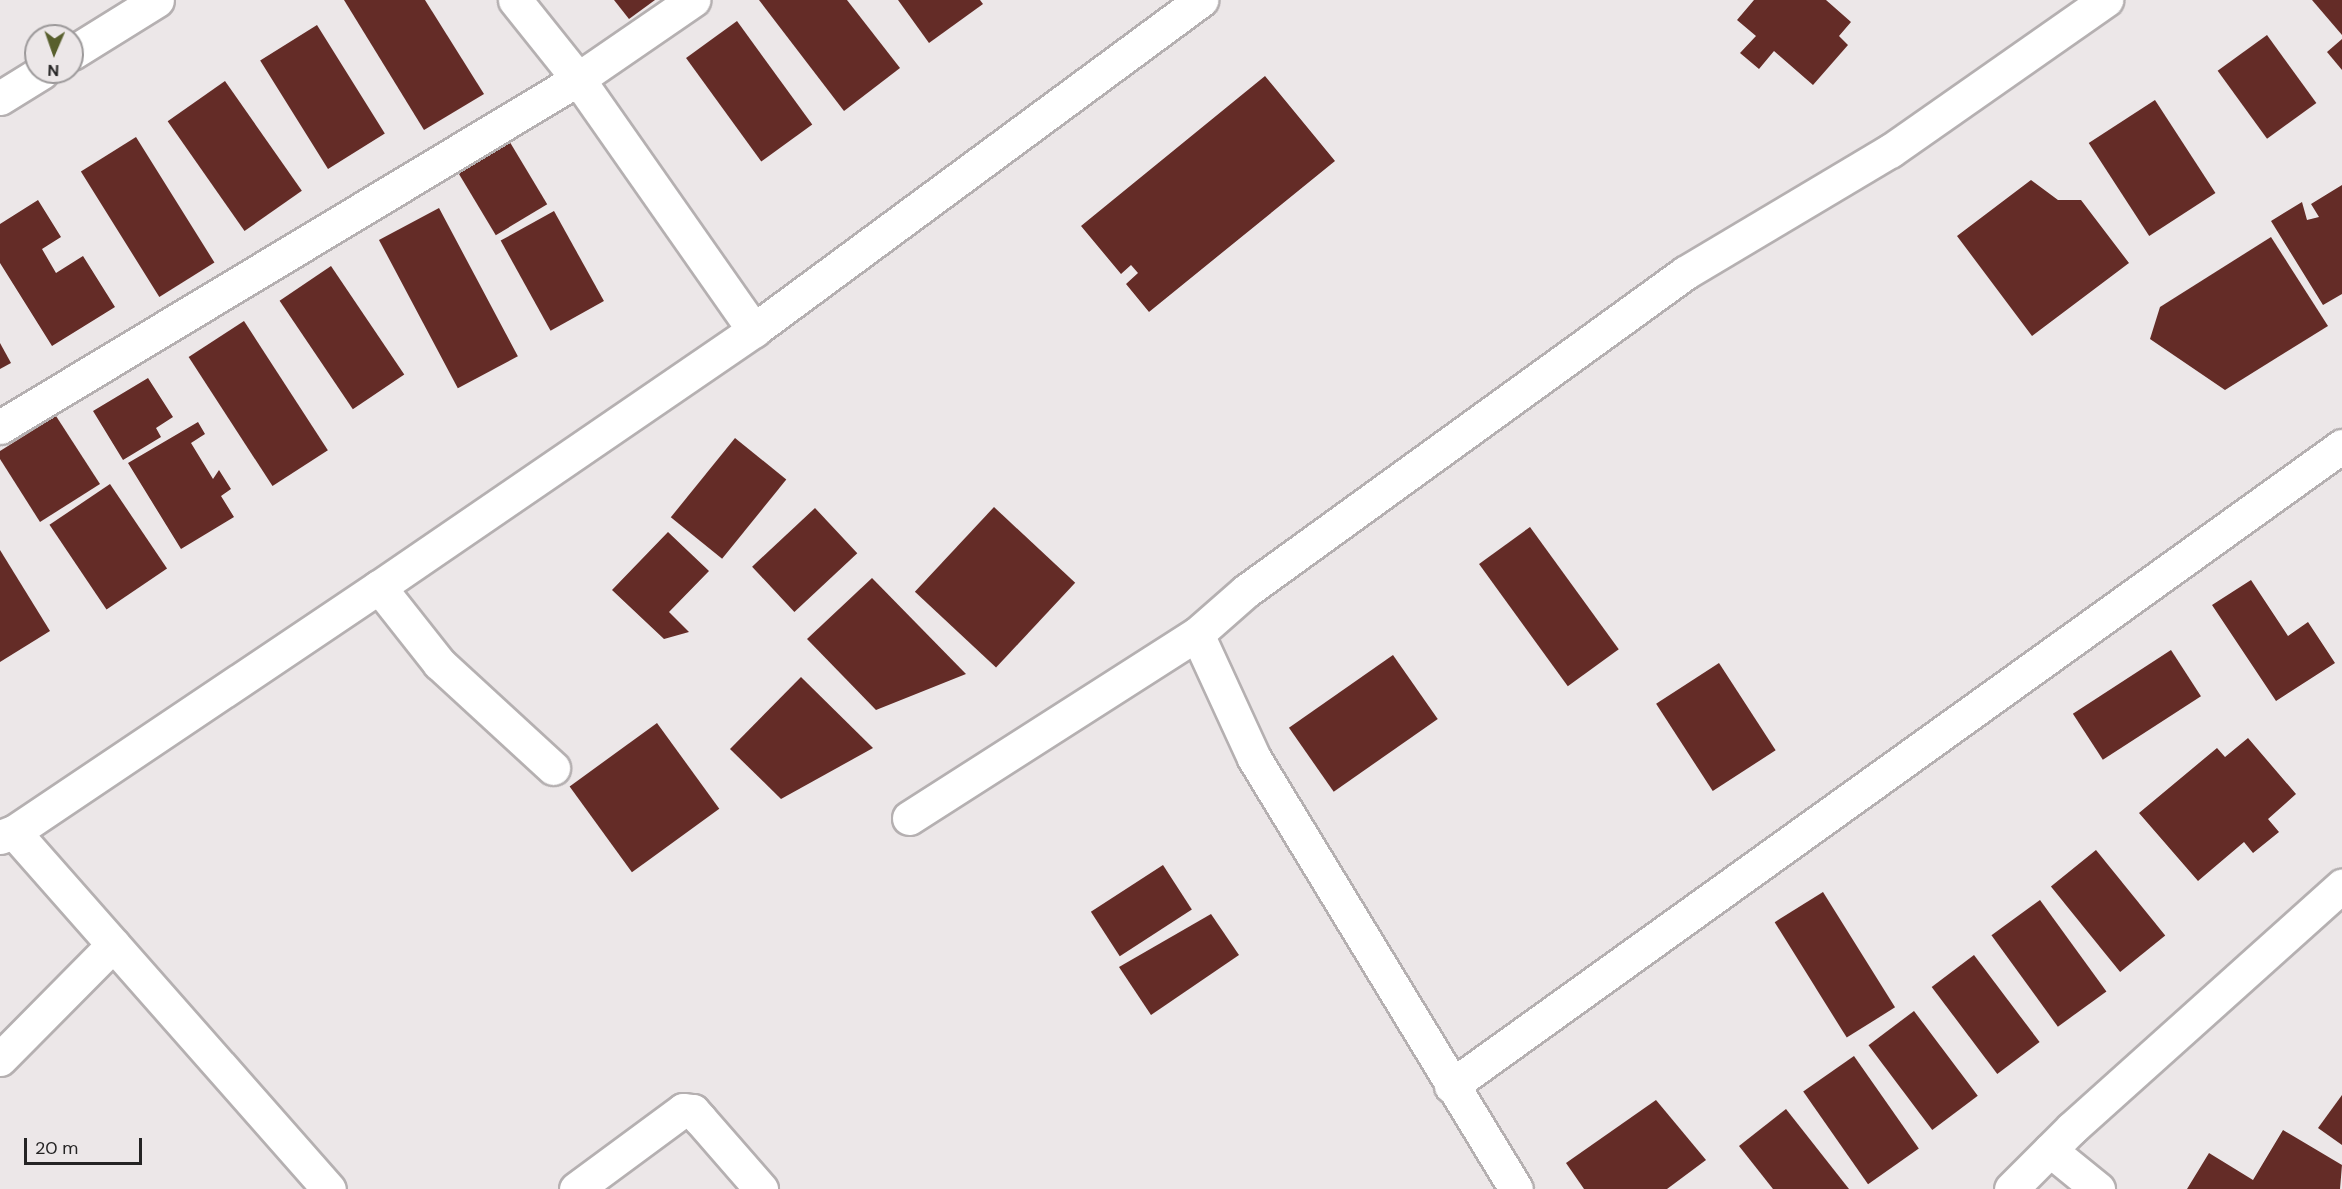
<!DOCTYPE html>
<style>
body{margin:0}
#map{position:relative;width:2342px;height:1189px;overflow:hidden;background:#ece7e8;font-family:"DM Sans",sans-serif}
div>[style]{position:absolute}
.building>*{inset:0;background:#642c27;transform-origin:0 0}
.roads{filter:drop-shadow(2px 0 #b5b0b1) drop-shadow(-2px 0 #b5b0b1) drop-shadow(0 2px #b5b0b1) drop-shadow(0 -2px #b5b0b1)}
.minor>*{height:33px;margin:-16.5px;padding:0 16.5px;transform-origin:16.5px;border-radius:16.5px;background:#fff}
span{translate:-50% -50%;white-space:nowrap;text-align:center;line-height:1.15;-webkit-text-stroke:6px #ece7e8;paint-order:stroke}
.north{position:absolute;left:24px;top:24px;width:60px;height:60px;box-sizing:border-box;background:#ece7e8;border:2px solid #9c999a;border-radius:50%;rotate:182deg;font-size:16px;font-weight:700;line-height:24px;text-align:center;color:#252424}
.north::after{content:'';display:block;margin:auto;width:21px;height:27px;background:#585f2d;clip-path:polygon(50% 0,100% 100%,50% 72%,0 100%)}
.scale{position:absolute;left:24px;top:1138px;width:118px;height:27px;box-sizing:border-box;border:3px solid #252424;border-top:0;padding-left:8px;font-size:18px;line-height:21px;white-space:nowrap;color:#252424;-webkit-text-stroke:4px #ece7e8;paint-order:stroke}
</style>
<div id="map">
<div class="building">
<div style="clip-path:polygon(344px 0,425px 0,484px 94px,424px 130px)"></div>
<div style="clip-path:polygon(614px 0,655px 0,629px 19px)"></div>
<div style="clip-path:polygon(759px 0,847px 0,900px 68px,844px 111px)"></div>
<div style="clip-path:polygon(898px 0,980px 0,983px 4px,929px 43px)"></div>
<div style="clip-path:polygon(1754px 0,1826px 0,1851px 22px,1839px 36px,1848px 45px,1813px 85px,1774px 51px,1759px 69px,1740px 53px,1756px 36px,1737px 20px)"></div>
<div style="clip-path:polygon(2312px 0,2342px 0,2342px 35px)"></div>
<div style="left:737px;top:21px;width:128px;height:63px;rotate:54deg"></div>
<div style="left:317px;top:25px;width:128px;height:67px;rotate:58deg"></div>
<div style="left:2267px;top:35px;width:84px;height:61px;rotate:54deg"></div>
<div style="clip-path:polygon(2342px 39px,2342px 70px,2327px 52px)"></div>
<div style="clip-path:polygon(1265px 76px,1335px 161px,1149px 312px,1126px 284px,1138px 273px,1131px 265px,1121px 274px,1081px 226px)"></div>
<div style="left:225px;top:81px;width:134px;height:70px;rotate:55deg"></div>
<div style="left:2155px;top:100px;width:111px;height:79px;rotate:57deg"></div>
<div style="left:505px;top:134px;width:82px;height:60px;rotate:59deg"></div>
<div style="left:136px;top:137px;width:148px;height:65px;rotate:58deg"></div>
<div style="clip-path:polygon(2031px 180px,2058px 200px,2081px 200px,2129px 263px,2032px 336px,1957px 236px)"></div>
<div style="clip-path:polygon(2342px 185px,2342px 294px,2323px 305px,2271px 221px,2302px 202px,2307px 220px,2319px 217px,2311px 204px)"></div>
<div style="clip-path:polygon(38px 200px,61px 237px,42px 249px,56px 273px,83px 256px,115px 307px,52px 346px,0 263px,0 224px)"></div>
<div style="left:439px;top:208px;width:168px;height:68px;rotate:62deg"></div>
<div style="left:554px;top:211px;width:103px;height:61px;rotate:61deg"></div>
<div style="clip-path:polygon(2271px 237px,2328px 326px,2225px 390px,2150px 339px,2160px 307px)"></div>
<div style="left:331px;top:266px;width:131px;height:62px;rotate:56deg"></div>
<div style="left:244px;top:321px;width:154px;height:66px;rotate:57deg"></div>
<div style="clip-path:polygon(0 343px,11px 363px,0 369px)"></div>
<div style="clip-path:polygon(148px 378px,173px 417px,156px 428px,161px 437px,123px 460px,93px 411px)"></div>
<div style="clip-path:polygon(56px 416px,100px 484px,40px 522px,0 459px,0 451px)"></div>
<div style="clip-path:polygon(198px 422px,205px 434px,191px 443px,213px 479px,219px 470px,231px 489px,221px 496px,234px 517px,181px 549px,128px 463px)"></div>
<div style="left:735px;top:438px;width:66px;height:102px;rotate:39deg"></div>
<div style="left:110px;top:484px;width:102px;height:73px;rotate:56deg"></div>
<div style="left:994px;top:507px;width:111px;height:116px;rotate:43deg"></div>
<div style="left:815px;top:508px;width:62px;height:86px;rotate:47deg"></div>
<div style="left:1530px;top:527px;width:151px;height:63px;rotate:54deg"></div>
<div style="clip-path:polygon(668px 532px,709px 571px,669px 612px,689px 632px,664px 639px,612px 590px)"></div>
<div style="clip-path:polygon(0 550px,50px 631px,0 662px)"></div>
<div style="clip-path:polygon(872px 578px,966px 674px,876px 710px,807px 639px)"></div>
<div style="clip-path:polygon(2251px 580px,2288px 636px,2308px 622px,2335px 663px,2276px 701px,2212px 605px)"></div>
<div style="left:2171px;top:650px;width:55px;height:117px;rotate:57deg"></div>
<div style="left:1393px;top:655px;width:78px;height:127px;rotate:55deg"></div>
<div style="left:1719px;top:663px;width:104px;height:75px;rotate:57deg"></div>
<div style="clip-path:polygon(801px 677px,873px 748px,781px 799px,730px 749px)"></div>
<div style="left:657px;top:723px;width:106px;height:108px;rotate:54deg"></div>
<div style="clip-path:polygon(2248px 738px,2296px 794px,2268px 819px,2279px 832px,2253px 853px,2244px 842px,2198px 881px,2139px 813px,2217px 748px,2225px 757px)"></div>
<div style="left:2096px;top:850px;width:110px;height:58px;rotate:51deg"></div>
<div style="left:1163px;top:865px;width:53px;height:86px;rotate:57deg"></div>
<div style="left:1823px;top:892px;width:136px;height:57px;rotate:58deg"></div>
<div style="left:2040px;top:900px;width:113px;height:60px;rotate:54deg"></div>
<div style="clip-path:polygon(1211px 914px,1239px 955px,1151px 1015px,1119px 967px)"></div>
<div style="left:1974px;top:955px;width:109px;height:53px;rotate:53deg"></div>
<div style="left:1914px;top:1011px;width:106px;height:57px;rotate:53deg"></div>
<div style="left:1854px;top:1056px;width:113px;height:62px;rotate:55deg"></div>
<div style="clip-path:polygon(2342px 1095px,2342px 1145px,2318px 1128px)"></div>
<div style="clip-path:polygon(1656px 1100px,1706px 1160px,1667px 1189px,1584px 1189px,1566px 1163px)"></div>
<div style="clip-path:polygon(1786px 1109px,1849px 1189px,1773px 1189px,1739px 1146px)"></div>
<div style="clip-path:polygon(2283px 1130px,2342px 1165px,2340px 1189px,2187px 1189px,2209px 1153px,2253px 1180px)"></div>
</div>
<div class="roads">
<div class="minor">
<div style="left:515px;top:0;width:101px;rotate:51.4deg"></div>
<div style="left:578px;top:79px;width:307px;rotate:55deg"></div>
<div style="left:72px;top:53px;width:100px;rotate:-31.9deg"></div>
<div style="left:0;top:98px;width:49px;rotate:-31.8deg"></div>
<div style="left:0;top:427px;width:675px;rotate:-31.05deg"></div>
<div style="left:578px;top:79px;width:140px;rotate:-34.5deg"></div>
<div style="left:379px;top:587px;width:97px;rotate:51.7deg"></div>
<div style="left:439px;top:663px;width:155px;rotate:42.6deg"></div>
<div style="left:1197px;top:634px;width:136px;rotate:65.3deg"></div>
<div style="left:1254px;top:758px;width:504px;rotate:58.71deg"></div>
<div style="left:909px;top:818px;width:342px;rotate:-32.6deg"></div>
<div style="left:1197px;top:634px;width:65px;rotate:-41.3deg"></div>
<div style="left:1246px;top:591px;width:542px;rotate:-35.92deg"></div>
<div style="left:1685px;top:273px;width:239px;rotate:-30.8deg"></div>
<div style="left:1890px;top:151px;width:264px;rotate:-35deg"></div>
<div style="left:14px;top:832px;width:476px;rotate:48.6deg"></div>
<div style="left:0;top:837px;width:15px;rotate:-20deg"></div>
<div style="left:14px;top:832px;width:440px;rotate:-33.9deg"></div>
<div style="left:379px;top:587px;width:455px;rotate:-34.4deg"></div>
<div style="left:754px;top:330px;width:556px;rotate:-36.44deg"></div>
<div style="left:0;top:1059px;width:161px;rotate:-45.3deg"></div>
<div style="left:1451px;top:1086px;width:1097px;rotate:-35.69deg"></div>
<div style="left:2050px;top:1150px;width:62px;rotate:39.1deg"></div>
<div style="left:576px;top:1189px;width:133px;rotate:-36.4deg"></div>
<div style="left:683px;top:1110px;width:10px;rotate:6deg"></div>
<div style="left:693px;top:1111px;width:11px;rotate:49deg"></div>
<div style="left:700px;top:1119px;width:93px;rotate:48.9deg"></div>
<div style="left:2011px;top:1189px;width:86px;rotate:-45deg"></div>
<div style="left:2072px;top:1128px;width:363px;rotate:-41.9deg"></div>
</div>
</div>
<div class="north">N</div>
<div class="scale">20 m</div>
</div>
